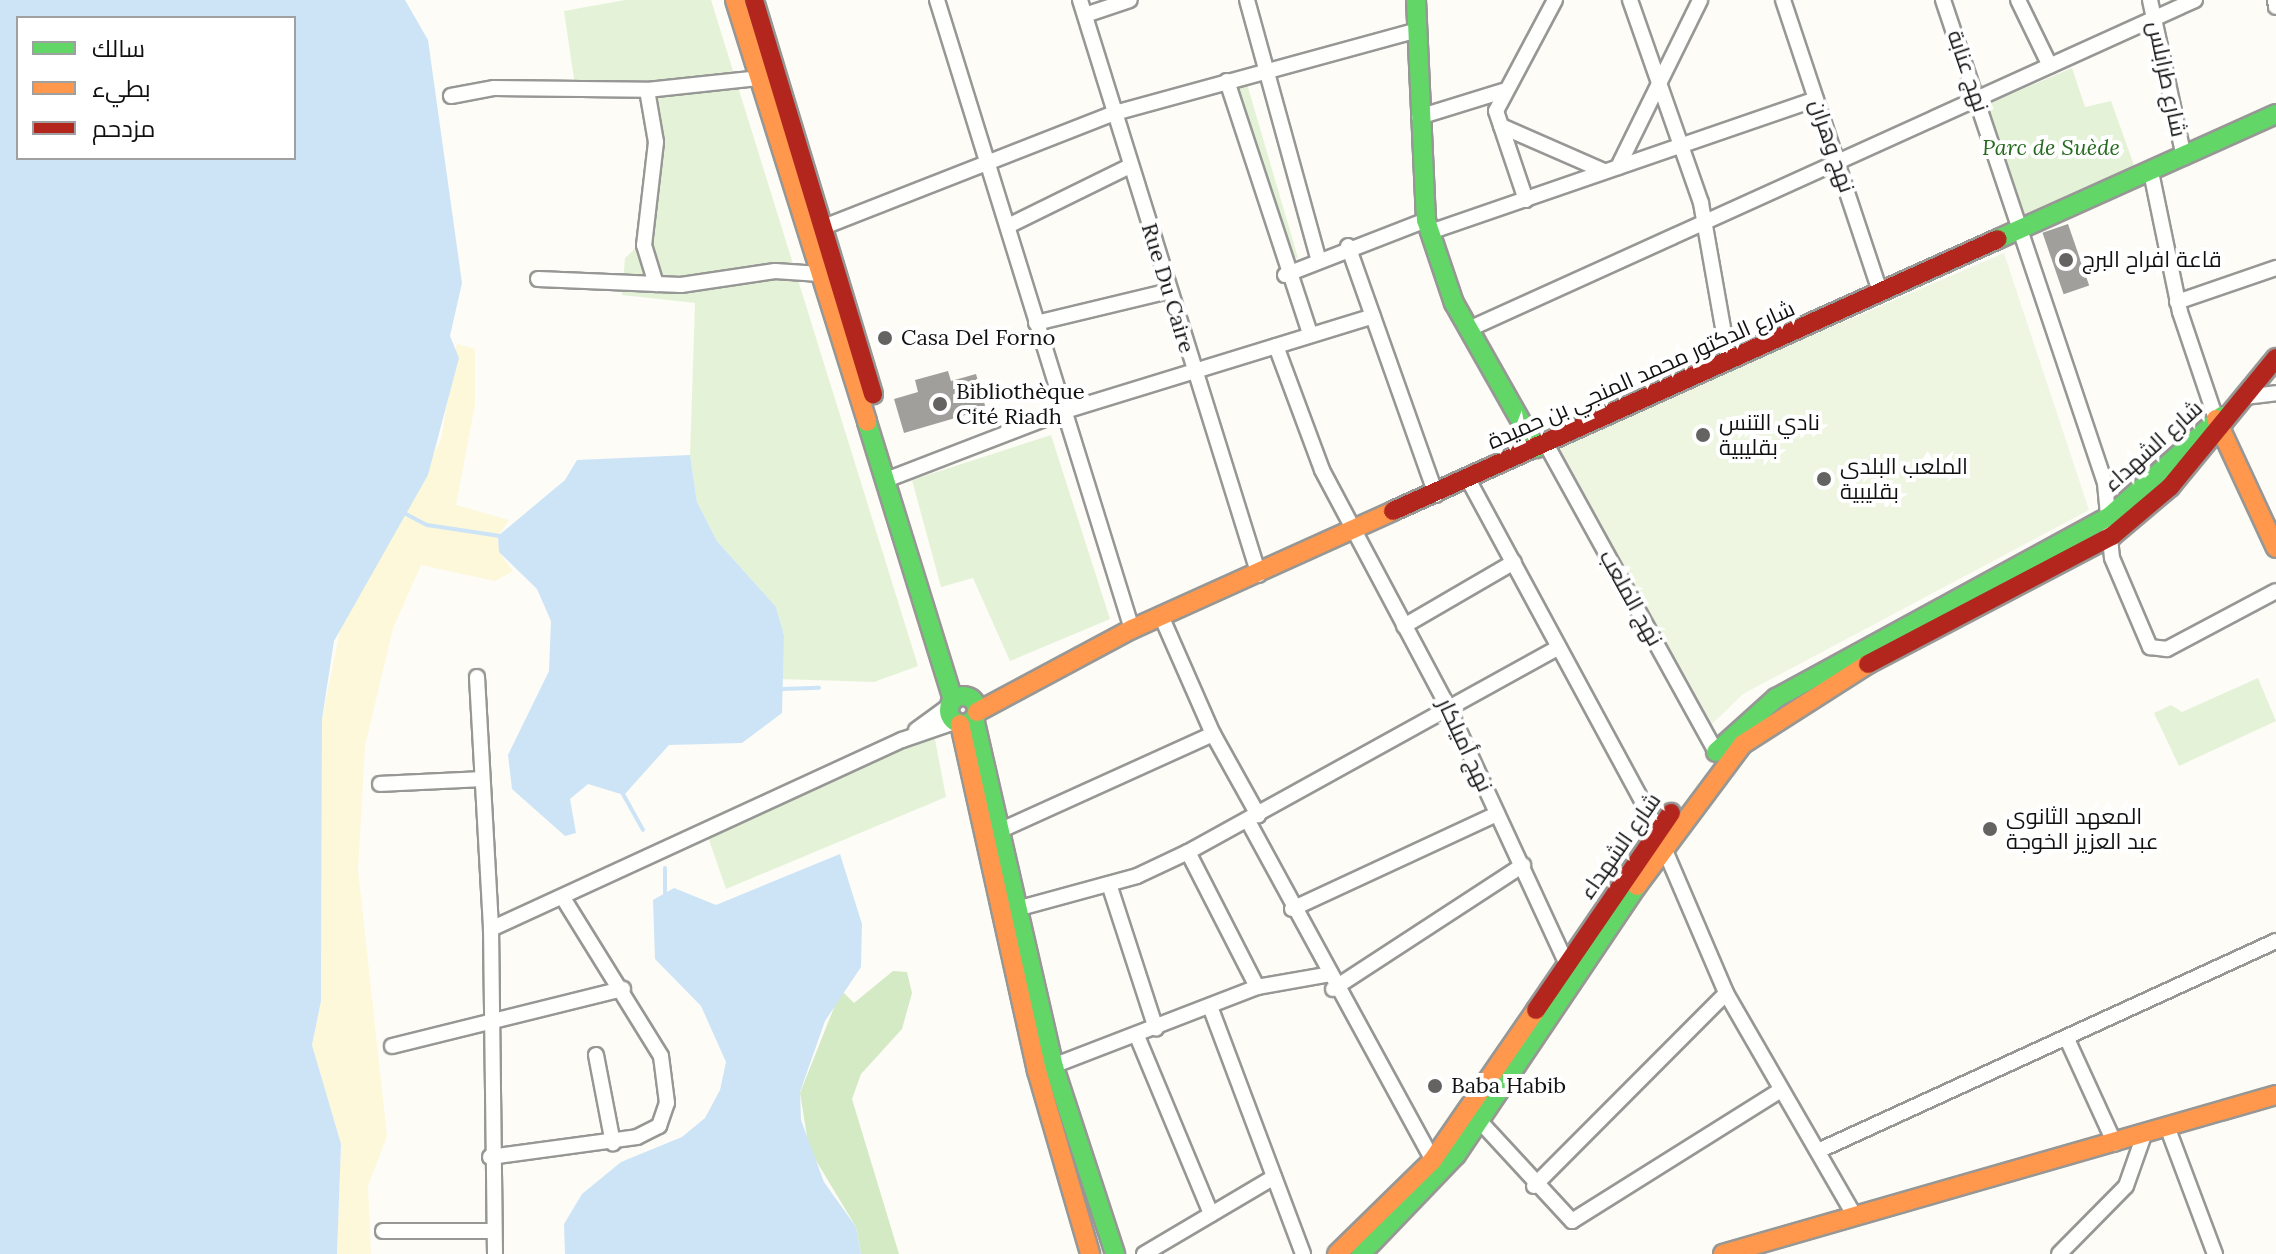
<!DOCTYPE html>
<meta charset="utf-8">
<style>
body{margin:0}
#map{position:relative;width:2276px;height:1254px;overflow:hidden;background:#fdfcf7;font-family:Lora,Cairo,serif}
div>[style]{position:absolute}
.green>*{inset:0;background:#e4f3d7}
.forest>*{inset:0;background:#d3eac4}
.sand>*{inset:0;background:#fcf8d9}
.pitch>*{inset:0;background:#eef6e1}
.water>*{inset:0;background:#cde4f7}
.stream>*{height:4px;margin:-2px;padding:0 2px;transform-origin:2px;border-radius:2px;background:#cde4f7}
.building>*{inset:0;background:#a19f9c;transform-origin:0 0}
.roads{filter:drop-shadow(2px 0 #979795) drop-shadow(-2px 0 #979795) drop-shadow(0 2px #979795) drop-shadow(0 -2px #979795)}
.street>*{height:14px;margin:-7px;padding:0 7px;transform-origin:7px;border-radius:7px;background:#fffffe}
.fast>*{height:18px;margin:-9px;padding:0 9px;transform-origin:9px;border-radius:9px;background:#63d668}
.fast>.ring{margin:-9px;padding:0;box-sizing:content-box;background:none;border:18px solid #63d668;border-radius:50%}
.slow>*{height:18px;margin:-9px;padding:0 9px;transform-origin:9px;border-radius:9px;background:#ff974d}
.jam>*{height:18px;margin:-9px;padding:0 9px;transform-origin:9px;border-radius:9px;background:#b3261e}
.dots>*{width:22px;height:22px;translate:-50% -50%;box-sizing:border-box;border:4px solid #fff;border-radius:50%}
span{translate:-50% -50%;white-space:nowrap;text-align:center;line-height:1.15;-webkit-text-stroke:8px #fff;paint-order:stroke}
.street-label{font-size:22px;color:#111}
.park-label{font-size:22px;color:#266b1f;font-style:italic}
.poi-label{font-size:22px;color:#111}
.left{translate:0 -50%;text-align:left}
.legend{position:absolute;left:16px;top:16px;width:280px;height:144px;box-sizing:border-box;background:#fff;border:2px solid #a0a0a0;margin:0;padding:10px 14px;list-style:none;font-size:24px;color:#111}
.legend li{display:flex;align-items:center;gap:16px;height:40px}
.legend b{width:40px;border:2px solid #a0a0a0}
</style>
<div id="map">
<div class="green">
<div style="clip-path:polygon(625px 0,711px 0,918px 666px,874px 682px,781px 679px,784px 635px,776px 607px,717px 541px,697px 502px,690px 455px,695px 303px,622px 295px,625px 258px,651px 234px,663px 128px,646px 87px,575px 86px,564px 11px)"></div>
<div style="clip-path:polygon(2072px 68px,2085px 107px,2111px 101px,2135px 168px,2019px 220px,1979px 108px)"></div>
<div style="clip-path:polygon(1247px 84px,1298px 258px,1278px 263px,1224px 92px)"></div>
<div style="clip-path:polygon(1051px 435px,1110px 619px,1010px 661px,973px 578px,941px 587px,912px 480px)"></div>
<div style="clip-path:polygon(2258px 678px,2276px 721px,2179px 766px,2154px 713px,2171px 705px,2182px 712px)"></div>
<div style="clip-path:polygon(934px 734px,946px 797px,726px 889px,707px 834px)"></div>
</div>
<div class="forest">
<div style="clip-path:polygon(893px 971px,907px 972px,912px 993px,902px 1029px,861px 1074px,852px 1099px,899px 1254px,861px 1254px,856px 1227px,809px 1149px,800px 1093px,841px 990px,854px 1003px)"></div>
</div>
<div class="sand">
<div style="clip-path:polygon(457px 344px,475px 349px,475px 404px,456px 505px,509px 520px,498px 536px,499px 552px,513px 571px,495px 581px,421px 565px,393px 628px,365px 746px,358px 870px,387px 1136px,368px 1186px,371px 1254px,337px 1254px,341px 1144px,312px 1045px,321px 1001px,322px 719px,342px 620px,441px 440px)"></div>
</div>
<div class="pitch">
<div style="clip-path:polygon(2004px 253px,2089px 510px,1743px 694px,1704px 732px,1552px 447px)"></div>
</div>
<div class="water">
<div style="clip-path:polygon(evenodd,0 0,405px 0,428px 40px,462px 283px,450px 336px,459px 358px,428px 475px,334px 641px,322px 719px,321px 1001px,312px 1045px,341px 1144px,337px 1254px,0 1254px,0 0,294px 18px,294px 158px,18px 158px,18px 18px,294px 18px)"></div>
<div style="clip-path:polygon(690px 455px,697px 502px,717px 541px,776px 607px,784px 635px,782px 713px,742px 743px,669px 745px,624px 795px,588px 784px,570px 799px,576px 833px,565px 836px,512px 789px,508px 755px,549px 671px,551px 621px,537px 589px,499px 552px,498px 536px,565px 480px,577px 460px)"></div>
<div style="clip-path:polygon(840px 854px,862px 924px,861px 967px,825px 1021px,800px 1092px,801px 1120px,824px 1182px,856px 1227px,861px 1254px,565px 1254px,564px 1224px,582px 1194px,621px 1162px,682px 1137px,705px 1118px,720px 1090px,726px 1062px,701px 1006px,655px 959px,653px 900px,674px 888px,716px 905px)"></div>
</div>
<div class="stream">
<div style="left:406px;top:514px;width:24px;rotate:28deg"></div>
<div style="left:427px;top:525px;width:74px;rotate:8.6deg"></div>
<div style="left:782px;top:689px;width:37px;rotate:-2deg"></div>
<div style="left:623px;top:794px;width:41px;rotate:60.9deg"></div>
<div style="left:665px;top:868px;width:25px;rotate:90deg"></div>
</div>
<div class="building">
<div style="left:2068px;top:224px;width:65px;height:27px;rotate:71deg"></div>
<div style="clip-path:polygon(948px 371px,951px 381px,976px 374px,986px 409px,904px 433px,894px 399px,918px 392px,915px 380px)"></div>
</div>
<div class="roads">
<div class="street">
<div style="left:937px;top:0;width:659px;rotate:72.78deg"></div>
<div style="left:1080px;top:0;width:602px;rotate:72.71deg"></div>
<div style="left:1247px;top:0;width:267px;rotate:74.6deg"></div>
<div style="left:1630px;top:0;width:215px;rotate:70.7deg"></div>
<div style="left:1701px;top:203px;width:160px;rotate:80deg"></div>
<div style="left:1783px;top:0;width:308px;rotate:71.6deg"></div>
<div style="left:1943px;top:0;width:509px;rotate:71.46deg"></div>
<div style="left:2105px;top:483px;width:75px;rotate:84.7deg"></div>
<div style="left:2112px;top:558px;width:97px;rotate:66.9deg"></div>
<div style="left:2150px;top:647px;width:17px;rotate:7deg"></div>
<div style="left:2167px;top:649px;width:123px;rotate:-28deg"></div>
<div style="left:2018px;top:0;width:73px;rotate:64.1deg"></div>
<div style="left:2150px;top:0;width:161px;rotate:77.8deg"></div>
<div style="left:2275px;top:0;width:7px;rotate:82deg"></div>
<div style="left:1085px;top:15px;width:47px;rotate:-18.4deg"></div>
<div style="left:1227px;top:81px;width:266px;rotate:71.8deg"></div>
<div style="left:647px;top:90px;width:53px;rotate:80.2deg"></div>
<div style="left:656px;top:142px;width:104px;rotate:96.6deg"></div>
<div style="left:644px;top:245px;width:41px;rotate:72.9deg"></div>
<div style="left:451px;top:96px;width:44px;rotate:-10.5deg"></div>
<div style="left:494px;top:88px;width:153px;rotate:0.7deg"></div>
<div style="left:647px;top:90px;width:114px;rotate:-6.1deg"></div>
<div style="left:1419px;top:117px;width:88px;rotate:-17.2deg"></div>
<div style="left:1501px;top:126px;width:112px;rotate:23.6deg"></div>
<div style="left:1618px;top:167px;width:186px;rotate:-63.8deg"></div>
<div style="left:2151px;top:172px;width:143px;rotate:78.3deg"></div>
<div style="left:2180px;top:312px;width:113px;rotate:71.4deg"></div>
<div style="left:1526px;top:200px;width:94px;rotate:-108.6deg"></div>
<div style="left:1496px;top:111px;width:126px;rotate:-62deg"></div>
<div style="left:1008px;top:226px;width:136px;rotate:-26.2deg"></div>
<div style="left:816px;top:230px;width:321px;rotate:-21.4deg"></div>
<div style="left:1115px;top:113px;width:310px;rotate:-15.3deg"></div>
<div style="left:1430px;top:232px;width:408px;rotate:-19deg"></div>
<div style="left:1348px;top:246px;width:264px;rotate:70.5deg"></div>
<div style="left:1285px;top:275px;width:151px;rotate:-21.3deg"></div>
<div style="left:538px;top:279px;width:143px;rotate:2.4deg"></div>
<div style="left:681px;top:285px;width:95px;rotate:-8.5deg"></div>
<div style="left:775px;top:271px;width:45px;rotate:3.8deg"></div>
<div style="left:2177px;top:302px;width:105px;rotate:-19deg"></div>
<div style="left:1036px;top:323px;width:137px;rotate:-13.5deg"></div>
<div style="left:1469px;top:329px;width:797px;rotate:-24.38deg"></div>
<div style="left:1276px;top:346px;width:132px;rotate:69.6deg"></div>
<div style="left:1322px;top:470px;width:268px;rotate:62deg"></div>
<div style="left:1448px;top:707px;width:284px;rotate:65.2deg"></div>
<div style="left:2245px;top:397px;width:31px;rotate:-7deg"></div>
<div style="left:1546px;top:444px;width:352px;rotate:61.1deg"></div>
<div style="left:1468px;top:479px;width:387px;rotate:61.6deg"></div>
<div style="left:1652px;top:820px;width:188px;rotate:66.8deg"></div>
<div style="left:1726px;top:993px;width:258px;rotate:60deg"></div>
<div style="left:886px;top:480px;width:192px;rotate:-21.1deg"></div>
<div style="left:1065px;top:411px;width:322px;rotate:-17.1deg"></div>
<div style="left:1162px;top:618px;width:127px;rotate:66.3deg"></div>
<div style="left:1213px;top:734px;width:93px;rotate:60.9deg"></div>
<div style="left:1404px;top:626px;width:127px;rotate:-30.2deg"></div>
<div style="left:477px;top:677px;width:252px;rotate:86.8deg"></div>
<div style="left:916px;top:730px;width:39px;rotate:-36deg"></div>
<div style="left:380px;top:784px;width:102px;rotate:-2.8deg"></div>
<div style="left:1248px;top:821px;width:395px;rotate:61.4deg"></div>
<div style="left:999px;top:831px;width:235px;rotate:-24.4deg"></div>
<div style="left:1188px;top:852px;width:152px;rotate:62.9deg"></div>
<div style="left:1109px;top:884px;width:152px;rotate:72deg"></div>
<div style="left:1292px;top:909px;width:226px;rotate:-24.9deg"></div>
<div style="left:1009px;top:911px;width:133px;rotate:-15.3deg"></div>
<div style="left:1137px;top:876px;width:56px;rotate:-25.2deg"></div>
<div style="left:1188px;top:852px;width:423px;rotate:-28.9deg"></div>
<div style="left:1333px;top:989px;width:227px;rotate:-33.1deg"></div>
<div style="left:1211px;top:1009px;width:262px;rotate:69.4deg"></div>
<div style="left:1137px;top:1036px;width:193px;rotate:67.4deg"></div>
<div style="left:2067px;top:1039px;width:115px;rotate:65.4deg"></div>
<div style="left:392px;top:1046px;width:238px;rotate:-13.9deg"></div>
<div style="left:596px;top:1055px;width:90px;rotate:79.1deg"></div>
<div style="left:1045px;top:1069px;width:227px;rotate:-21.1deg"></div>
<div style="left:1257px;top:987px;width:70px;rotate:-9.9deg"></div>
<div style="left:1475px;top:1116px;width:143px;rotate:47.3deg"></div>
<div style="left:1572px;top:1221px;width:247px;rotate:-32.1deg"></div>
<div style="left:2168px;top:1129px;width:134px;rotate:69.4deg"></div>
<div style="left:1818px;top:1151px;width:504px;rotate:-24.63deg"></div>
<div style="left:490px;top:1157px;width:148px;rotate:-7.7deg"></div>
<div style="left:637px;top:1137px;width:25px;rotate:-27deg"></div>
<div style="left:659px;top:1126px;width:24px;rotate:-71deg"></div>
<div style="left:667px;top:1103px;width:47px;rotate:-97.3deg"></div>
<div style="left:661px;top:1056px;width:186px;rotate:-121.8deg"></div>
<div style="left:1534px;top:1186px;width:272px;rotate:-45.1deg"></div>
<div style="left:383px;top:1231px;width:110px"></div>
<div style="left:495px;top:1254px;width:325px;rotate:-90.7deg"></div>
<div style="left:491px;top:929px;width:452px;rotate:-24.7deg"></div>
<div style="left:902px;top:740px;width:56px;rotate:-18.8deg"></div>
<div style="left:1144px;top:1254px;width:151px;rotate:-30.6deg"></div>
<div style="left:2059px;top:1254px;width:95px;rotate:-45.4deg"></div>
<div style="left:2126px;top:1186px;width:54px;rotate:-70.6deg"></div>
</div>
<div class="fast">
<div style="left:1416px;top:0;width:220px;rotate:87.4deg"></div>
<div style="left:1426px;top:220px;width:88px;rotate:71.4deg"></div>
<div style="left:1454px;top:303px;width:167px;rotate:60.5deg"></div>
<div style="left:1998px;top:239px;width:305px;rotate:-24.2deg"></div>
<div style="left:867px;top:422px;width:290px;rotate:72.8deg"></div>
<div class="ring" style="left:949px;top:696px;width:10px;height:10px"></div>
<div style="left:974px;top:718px;width:358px;rotate:77.1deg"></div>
<div style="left:1054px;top:1067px;width:197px;rotate:71.9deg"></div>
<div style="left:1716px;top:752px;width:81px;rotate:-42deg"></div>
<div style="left:1776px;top:698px;width:380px;rotate:-28.6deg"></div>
<div style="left:2110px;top:516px;width:150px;rotate:-41.8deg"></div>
<div style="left:1361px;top:1254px;width:137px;rotate:-46.2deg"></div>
<div style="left:1456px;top:1155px;width:324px;rotate:-56.1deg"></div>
</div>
<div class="slow">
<div style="left:735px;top:0;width:442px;rotate:72.6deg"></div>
<div style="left:2216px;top:419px;width:142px;rotate:65.1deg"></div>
<div style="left:977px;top:712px;width:176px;rotate:-28.2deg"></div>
<div style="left:1132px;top:629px;width:286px;rotate:-24.3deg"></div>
<div style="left:960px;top:724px;width:355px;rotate:77.5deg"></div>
<div style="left:1037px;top:1071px;width:191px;rotate:73.8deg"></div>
<div style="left:1637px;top:886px;width:177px;rotate:-53.3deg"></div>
<div style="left:1743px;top:744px;width:148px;rotate:-32.6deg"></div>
<div style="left:1337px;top:1254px;width:133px;rotate:-44.4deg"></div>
<div style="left:1432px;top:1161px;width:183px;rotate:-55.4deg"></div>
<div style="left:1723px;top:1254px;width:575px;rotate:-16.04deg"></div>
</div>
<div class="jam">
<div style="left:754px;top:0;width:412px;rotate:73.2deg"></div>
<div style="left:1393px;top:511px;width:663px;rotate:-24.21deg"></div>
<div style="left:1868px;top:664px;width:276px;rotate:-27.7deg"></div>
<div style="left:2112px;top:536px;width:76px;rotate:-40.2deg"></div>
<div style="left:2170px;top:487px;width:167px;rotate:-50.6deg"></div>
<div style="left:1536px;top:1010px;width:239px;rotate:-55.6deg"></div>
</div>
</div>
<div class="dots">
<div style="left:2066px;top:260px;background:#646362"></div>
<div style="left:885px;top:338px;background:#646362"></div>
<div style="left:940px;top:404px;background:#646362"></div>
<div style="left:1703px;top:435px;background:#646362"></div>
<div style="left:1824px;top:479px;background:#646362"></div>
<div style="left:1990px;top:829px;background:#646362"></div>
<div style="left:1435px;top:1086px;background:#646362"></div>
</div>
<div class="street-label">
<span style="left:1968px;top:71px;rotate:71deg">نهج عنابة</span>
<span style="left:2167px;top:79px;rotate:78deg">شارع طرابلس</span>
<span style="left:1832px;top:146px;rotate:71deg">نهج وهران</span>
<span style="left:1168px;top:288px;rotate:73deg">Rue Du Caire</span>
<span style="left:1641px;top:375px;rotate:-24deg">شارع الدكتور محمد المنجي بن حميدة</span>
<span style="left:2153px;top:446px;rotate:-42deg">شارع الشهداء</span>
<span style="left:1631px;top:598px;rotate:61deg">نهج الملعب</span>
<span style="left:1465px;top:745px;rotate:65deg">نهج أميلكار</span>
<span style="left:1620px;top:846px;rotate:-55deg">شارع الشهداء</span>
</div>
<div class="park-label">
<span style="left:2051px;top:148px">Parc de Suède</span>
</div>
<div class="poi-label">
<span class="left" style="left:2082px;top:260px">قاعة افراح البرج</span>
<span class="left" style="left:901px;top:338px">Casa Del Forno</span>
<span class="left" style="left:956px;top:404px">Bibliothèque<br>Cité Riadh</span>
<span class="left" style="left:1719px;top:435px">نادي التنس<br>بقليبية</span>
<span class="left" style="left:1840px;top:479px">الملعب البلدي<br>بقليبية</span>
<span class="left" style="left:2006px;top:829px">المعهد الثانوي<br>عبد العزيز الخوجة</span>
<span class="left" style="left:1451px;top:1086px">Baba Habib</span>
</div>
<ul class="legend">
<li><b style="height:10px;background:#63d668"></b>سالك</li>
<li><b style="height:10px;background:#ff974d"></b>بطيء</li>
<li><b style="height:10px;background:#b3261e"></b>مزدحم</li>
</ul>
</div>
